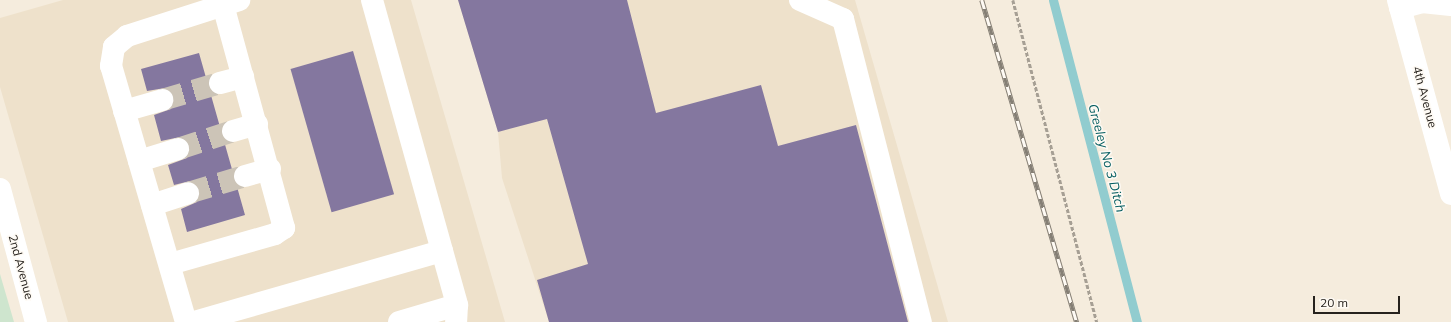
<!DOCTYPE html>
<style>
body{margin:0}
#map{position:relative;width:1451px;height:322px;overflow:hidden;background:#f5ecdd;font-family:Mulish,sans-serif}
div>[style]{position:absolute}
.built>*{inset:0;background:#eee1cb}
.green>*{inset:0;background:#cee5ce}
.stream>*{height:9px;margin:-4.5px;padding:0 4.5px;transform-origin:4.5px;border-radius:4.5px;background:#91cccf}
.building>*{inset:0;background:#84779f;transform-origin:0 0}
.minor-tunnel>*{height:22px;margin-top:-11px;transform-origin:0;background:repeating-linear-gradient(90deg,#ccc4b7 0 22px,transparent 0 33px)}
.path>*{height:2.5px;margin-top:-1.25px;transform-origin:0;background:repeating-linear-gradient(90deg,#a69f94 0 4px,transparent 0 6px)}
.minor>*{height:22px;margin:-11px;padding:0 11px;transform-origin:11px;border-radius:11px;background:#fff}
.rail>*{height:4.5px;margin-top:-2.25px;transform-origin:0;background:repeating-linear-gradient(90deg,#fefaf4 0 9px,#857f75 0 18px);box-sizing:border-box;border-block:1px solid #857f75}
span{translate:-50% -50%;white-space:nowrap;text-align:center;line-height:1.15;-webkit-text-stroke:3px #fefaf4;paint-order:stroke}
.street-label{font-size:12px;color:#26221d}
.water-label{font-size:13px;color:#035c5f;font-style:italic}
.scale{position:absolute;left:1313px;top:296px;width:87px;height:18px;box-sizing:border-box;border:2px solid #26221d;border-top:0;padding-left:5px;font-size:12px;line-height:14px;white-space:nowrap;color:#26221d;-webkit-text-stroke:3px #fefaf4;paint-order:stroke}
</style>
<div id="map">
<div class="built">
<div style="clip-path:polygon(63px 0,411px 0,505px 322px,68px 322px,0 87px,0 18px)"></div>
<div style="clip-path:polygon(458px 0,855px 0,948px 322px,549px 322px,502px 178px,498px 132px)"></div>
</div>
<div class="green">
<div style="clip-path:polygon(0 274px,14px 322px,0 322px)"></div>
</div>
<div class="stream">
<div style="left:1053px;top:0;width:333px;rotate:75.4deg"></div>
</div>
<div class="building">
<div style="clip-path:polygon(458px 0,627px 0,656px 113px,761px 85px,778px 146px,856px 125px,908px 322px,549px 322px,537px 280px,588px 264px,547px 119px,498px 132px)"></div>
<div style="left:353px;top:51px;width:149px;height:65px;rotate:74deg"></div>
<div style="clip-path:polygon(199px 53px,245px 215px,187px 232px,181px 209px,197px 202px,200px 189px,190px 181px,174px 185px,168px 165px,187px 158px,190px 146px,180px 137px,161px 141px,154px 115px,171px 109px,174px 97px,165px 88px,147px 91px,141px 69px)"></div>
</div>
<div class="minor-tunnel">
<div style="left:162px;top:100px;width:60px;rotate:-16.3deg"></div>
<div style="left:178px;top:149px;width:58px;rotate:-18.1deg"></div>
<div style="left:188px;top:193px;width:59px;rotate:-16.6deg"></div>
</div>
<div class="path">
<div style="left:1013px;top:0;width:333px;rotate:75.4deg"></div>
</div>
<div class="minor">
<div style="left:372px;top:0;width:317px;rotate:74.4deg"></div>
<div style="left:457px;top:305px;width:17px;rotate:93deg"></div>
<div style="left:800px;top:0;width:47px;rotate:23.8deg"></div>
<div style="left:843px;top:19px;width:313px;rotate:75.6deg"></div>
<div style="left:1398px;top:0;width:201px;rotate:74.7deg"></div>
<div style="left:1400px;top:8px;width:23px;rotate:-15deg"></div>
<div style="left:1422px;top:2px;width:29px;rotate:6deg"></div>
<div style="left:220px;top:83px;width:24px;rotate:-15deg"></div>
<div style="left:124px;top:111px;width:40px;rotate:-16deg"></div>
<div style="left:233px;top:131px;width:25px;rotate:-16deg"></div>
<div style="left:139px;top:161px;width:41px;rotate:-17.1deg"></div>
<div style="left:245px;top:176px;width:26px;rotate:-16deg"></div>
<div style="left:0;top:189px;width:138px;rotate:74.9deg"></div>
<div style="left:152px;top:205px;width:38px;rotate:-18deg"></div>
<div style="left:170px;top:264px;width:109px;rotate:-15.9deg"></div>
<div style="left:275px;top:234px;width:11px;rotate:-34deg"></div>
<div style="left:284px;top:228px;width:231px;rotate:-105.3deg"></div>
<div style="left:186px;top:322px;width:267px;rotate:-106.3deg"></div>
<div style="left:111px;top:66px;width:19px;rotate:-81deg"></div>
<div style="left:114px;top:47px;width:17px;rotate:-40deg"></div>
<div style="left:127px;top:36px;width:118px;rotate:-17.8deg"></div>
<div style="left:194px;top:322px;width:258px;rotate:-16deg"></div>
<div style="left:399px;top:322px;width:60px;rotate:-16.3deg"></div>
</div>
<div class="rail">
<div style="left:982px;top:0;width:336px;rotate:73.6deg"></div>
</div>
<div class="street-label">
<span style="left:1425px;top:97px;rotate:75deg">4th Avenue</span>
<span style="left:21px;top:267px;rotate:75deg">2nd Avenue</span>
</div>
<div class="water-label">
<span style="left:1107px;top:158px;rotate:75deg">Greeley No 3 Ditch</span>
</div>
<div class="scale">20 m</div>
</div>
